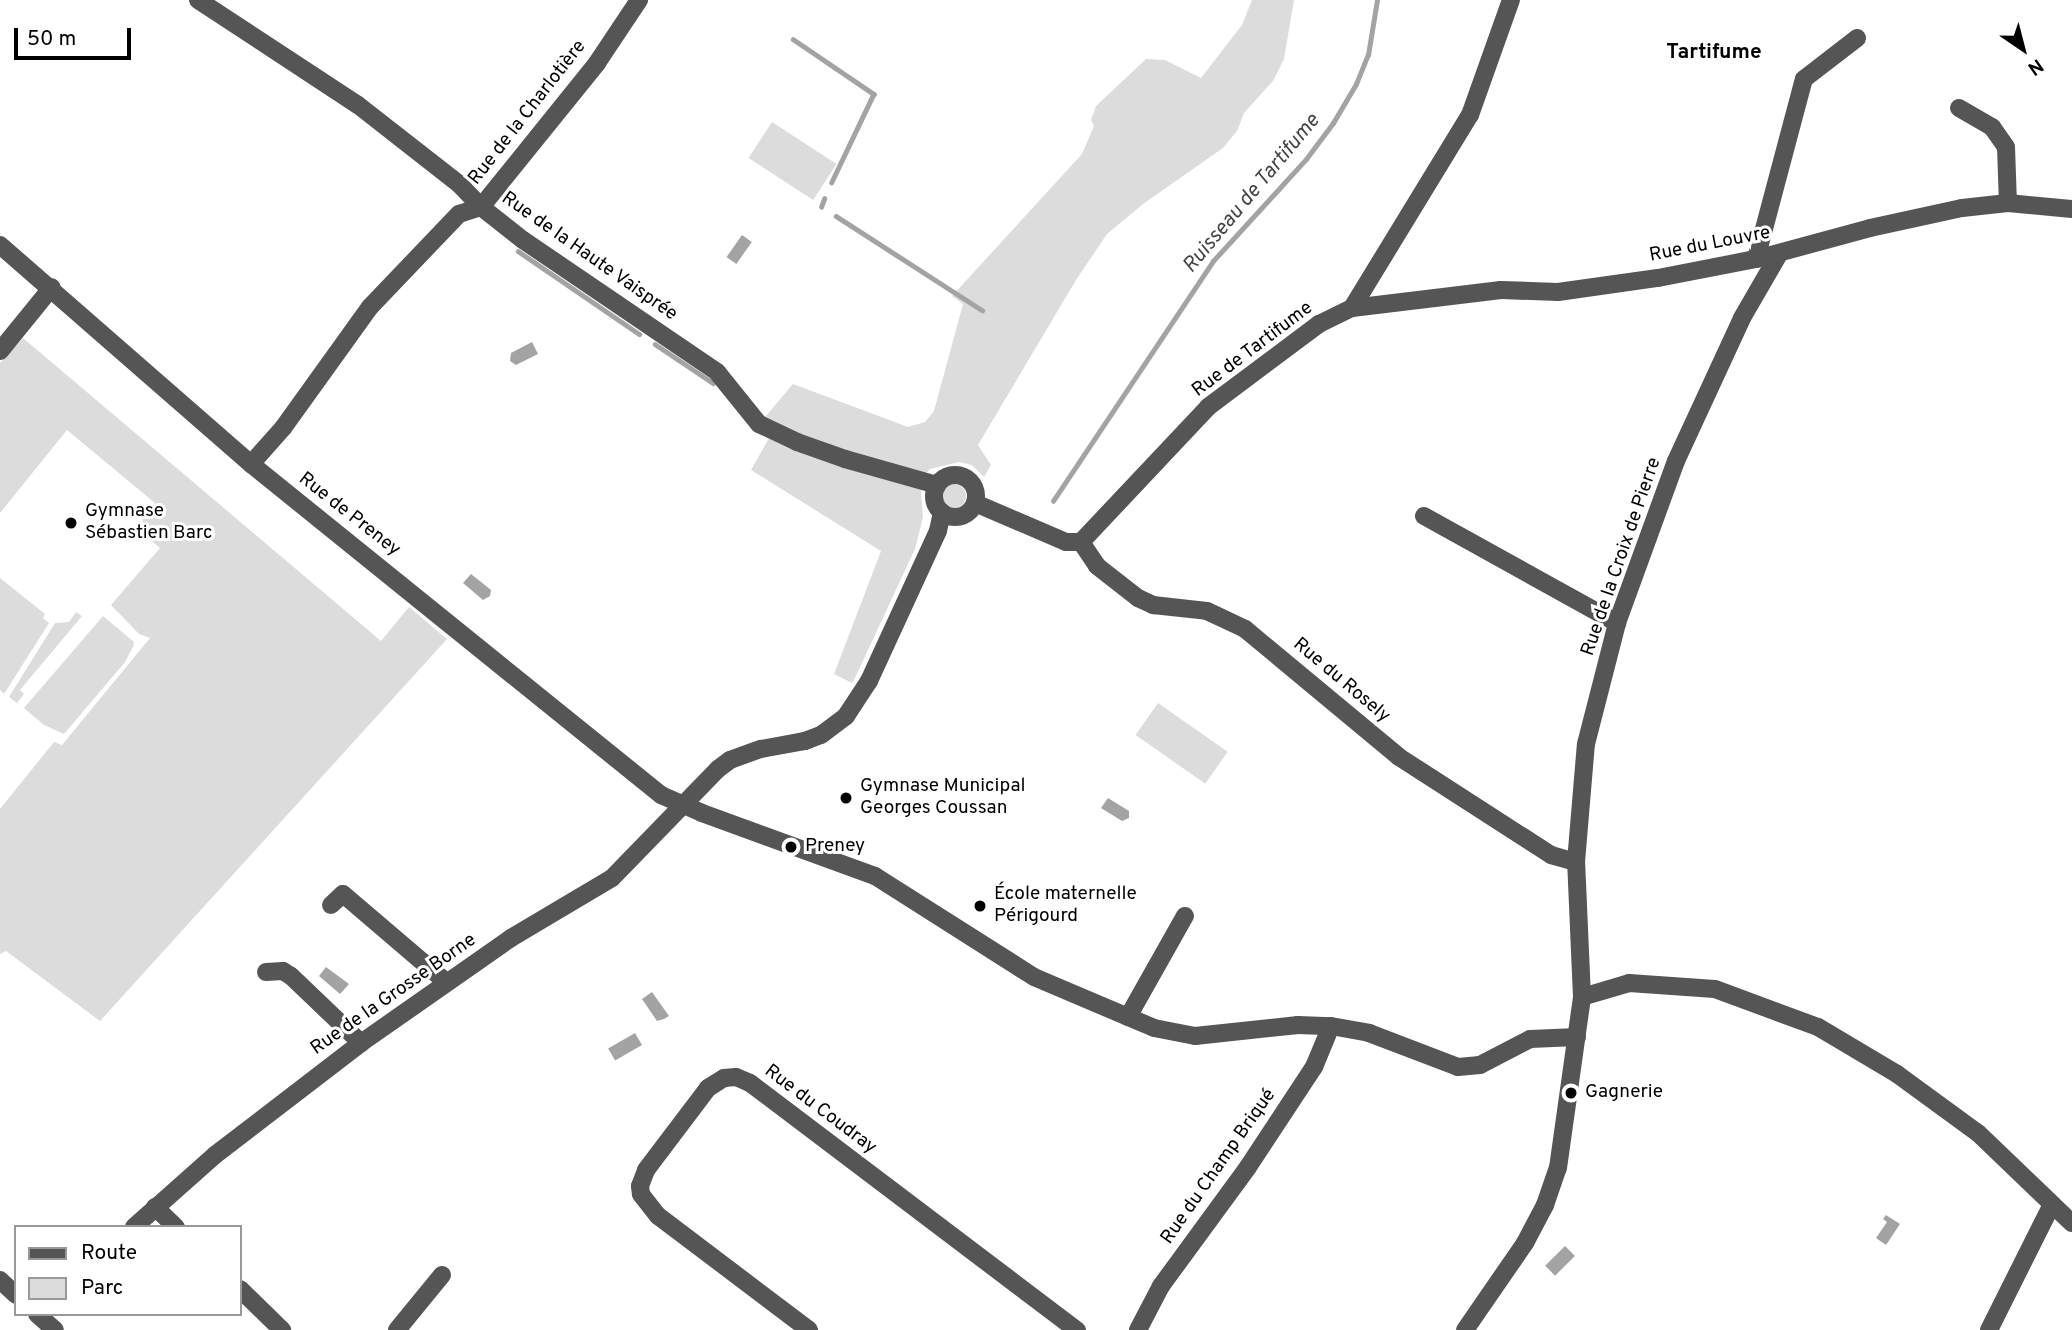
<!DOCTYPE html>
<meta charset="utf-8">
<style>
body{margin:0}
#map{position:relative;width:2072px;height:1330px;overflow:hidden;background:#fff;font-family:Overpass,sans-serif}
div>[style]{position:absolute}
.green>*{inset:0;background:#dcdcdc;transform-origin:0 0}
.round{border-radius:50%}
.water>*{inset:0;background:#a3a3a3;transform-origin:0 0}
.stream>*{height:4.5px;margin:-2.25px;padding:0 2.25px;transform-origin:2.25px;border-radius:2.25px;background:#a3a3a3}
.minor>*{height:18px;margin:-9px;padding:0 9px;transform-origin:9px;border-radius:9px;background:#555}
.minor>.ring{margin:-9px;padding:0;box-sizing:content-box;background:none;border:18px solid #555;border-radius:50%}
.dots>*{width:19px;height:19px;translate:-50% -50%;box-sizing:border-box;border:4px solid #fff;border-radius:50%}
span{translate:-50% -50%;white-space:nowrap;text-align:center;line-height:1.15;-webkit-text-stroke:6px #fff;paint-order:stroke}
.street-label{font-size:19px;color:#000}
.poi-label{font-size:19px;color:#000}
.left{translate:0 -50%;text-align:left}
.neighbourhood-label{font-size:21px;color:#000;font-weight:700}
.water-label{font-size:21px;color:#444;font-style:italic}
.legend{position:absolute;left:14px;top:1225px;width:228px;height:91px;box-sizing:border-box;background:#fff;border:2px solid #999;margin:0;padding:9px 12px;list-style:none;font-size:21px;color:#000}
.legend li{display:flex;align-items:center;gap:14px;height:35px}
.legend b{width:35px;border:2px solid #999}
.north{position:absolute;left:1988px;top:14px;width:70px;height:70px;-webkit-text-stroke:5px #fff;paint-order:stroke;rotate:145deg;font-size:19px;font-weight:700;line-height:28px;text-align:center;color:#000}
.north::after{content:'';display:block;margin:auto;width:24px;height:32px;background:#000;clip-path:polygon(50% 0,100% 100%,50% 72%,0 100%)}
.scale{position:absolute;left:14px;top:28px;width:117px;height:32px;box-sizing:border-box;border:4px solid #000;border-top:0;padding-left:9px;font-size:21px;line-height:24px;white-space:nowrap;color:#000;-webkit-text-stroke:5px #fff;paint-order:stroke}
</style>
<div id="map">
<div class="green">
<div style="clip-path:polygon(1252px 0,1294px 0,1284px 59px,1273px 81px,1244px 113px,1237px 131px,1223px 148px,1143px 204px,1107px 234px,1076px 280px,978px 445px,991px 465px,984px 477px,972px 465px,959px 462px,930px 469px,920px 481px,923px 517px,915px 549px,854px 680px,852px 683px,834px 674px,881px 551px,751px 470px,769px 438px,759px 424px,793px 384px,908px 427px,925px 422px,934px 411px,963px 304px,952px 296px,1082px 154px,1094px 126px,1091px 120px,1096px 106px,1146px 59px,1165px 60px,1201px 78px,1242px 25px)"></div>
<div style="left:772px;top:122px;width:77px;height:43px;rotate:33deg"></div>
<div style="clip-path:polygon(23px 338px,381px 641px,409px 607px,447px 639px,100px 1021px,6px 951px,0 954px,0 809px,54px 742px,62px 745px,150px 638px,139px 634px,111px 605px,160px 548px,136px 528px,155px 503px,67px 430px,0 513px,0 363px)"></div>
<div class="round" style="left:942px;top:484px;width:24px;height:24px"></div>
<div style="clip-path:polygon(0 578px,45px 614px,43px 618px,49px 623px,4px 694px,0 690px)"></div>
<div style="clip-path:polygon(76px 612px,82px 616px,20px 690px,24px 694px,17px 703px,9px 697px,55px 623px,69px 622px)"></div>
<div style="clip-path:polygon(103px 616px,134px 642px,133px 647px,125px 662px,64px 734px,44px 725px,24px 708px)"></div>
<div style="left:1158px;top:703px;width:85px;height:39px;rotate:35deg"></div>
</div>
<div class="water">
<div style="left:742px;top:235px;width:12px;height:27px;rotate:35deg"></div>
<div style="clip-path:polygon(532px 342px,538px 354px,516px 365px,510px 361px,511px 353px)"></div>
<div style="clip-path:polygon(471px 574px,491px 590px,490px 596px,483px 600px,463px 583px)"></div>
<div style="clip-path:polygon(1108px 798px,1129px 811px,1129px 818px,1122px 821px,1101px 808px)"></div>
<div style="clip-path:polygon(326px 967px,349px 984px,340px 994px,319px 976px)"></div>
<div style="clip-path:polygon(652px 992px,669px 1016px,664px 1019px,657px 1021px,642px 999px)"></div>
<div style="left:635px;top:1033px;width:14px;height:31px;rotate:60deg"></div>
<div style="clip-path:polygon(1886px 1215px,1900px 1224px,1886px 1245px,1876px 1238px,1887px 1222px,1883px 1219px)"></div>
<div style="left:1565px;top:1246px;width:14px;height:28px;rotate:45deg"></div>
</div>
<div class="stream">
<div style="left:793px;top:39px;width:98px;rotate:34.2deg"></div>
<div style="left:874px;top:94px;width:98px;rotate:115.5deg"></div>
<div style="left:821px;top:207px;width:9px;rotate:-69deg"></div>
<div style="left:836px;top:216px;width:174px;rotate:32.8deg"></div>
<div style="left:518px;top:251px;width:147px;rotate:34.4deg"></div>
<div style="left:655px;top:344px;width:70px;rotate:33.9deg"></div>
<div style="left:1053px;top:501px;width:288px;rotate:-56.3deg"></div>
<div style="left:1213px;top:261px;width:138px;rotate:-47.6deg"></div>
<div style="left:1306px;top:159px;width:45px;rotate:-53.1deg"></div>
<div style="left:1333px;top:123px;width:45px;rotate:-59.5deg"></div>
<div style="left:1356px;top:84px;width:31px;rotate:-68deg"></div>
<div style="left:1368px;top:55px;width:56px;rotate:-80.7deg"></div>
</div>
<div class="minor">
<div style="left:198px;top:0;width:191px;rotate:33.3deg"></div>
<div style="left:358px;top:105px;width:128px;rotate:38deg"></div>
<div style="left:459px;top:184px;width:32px;rotate:46deg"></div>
<div style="left:481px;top:207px;width:53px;rotate:38.2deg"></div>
<div style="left:523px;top:240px;width:235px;rotate:34.2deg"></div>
<div style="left:717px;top:372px;width:67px;rotate:51.1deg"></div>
<div style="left:759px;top:424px;width:42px;rotate:25.3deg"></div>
<div style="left:797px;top:442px;width:51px;rotate:19.5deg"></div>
<div style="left:845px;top:459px;width:96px;rotate:15.8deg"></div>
<div style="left:1959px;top:108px;width:38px;rotate:30deg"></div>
<div style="left:1992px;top:127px;width:24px;rotate:55deg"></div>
<div style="left:2006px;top:147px;width:56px;rotate:88deg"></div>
<div style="left:0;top:245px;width:333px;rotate:41.1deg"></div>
<div style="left:251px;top:464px;width:527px;rotate:38.91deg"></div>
<div style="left:661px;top:795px;width:45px;rotate:23.7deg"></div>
<div style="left:702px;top:813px;width:184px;rotate:20deg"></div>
<div style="left:875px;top:876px;width:188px;rotate:32.4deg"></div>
<div style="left:1034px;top:977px;width:130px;rotate:23deg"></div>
<div style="left:1154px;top:1028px;width:42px;rotate:11deg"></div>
<div style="left:1195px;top:1036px;width:104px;rotate:-6.1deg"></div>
<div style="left:1298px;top:1025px;width:33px;rotate:2deg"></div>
<div style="left:1331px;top:1026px;width:39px;rotate:10deg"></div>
<div style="left:1369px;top:1033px;width:95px;rotate:20.9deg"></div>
<div style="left:1458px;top:1067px;width:22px;rotate:-5deg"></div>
<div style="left:1480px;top:1065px;width:56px;rotate:-27.5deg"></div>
<div style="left:1530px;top:1039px;width:47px;rotate:-2.4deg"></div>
<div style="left:1756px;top:259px;width:186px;rotate:-75.1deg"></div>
<div style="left:1804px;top:79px;width:67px;rotate:-37.7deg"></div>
<div style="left:1352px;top:308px;width:150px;rotate:-6.9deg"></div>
<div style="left:1501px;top:290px;width:57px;rotate:2deg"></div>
<div style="left:1558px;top:292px;width:101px;rotate:-8deg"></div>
<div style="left:1658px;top:278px;width:100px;rotate:-11deg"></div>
<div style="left:1756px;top:259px;width:118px;rotate:-15.2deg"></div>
<div style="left:1870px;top:228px;width:94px;rotate:-12.3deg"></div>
<div style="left:1962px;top:208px;width:46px;rotate:-6.2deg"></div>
<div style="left:2008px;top:203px;width:64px;rotate:5.4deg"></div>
<div style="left:0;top:351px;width:82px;rotate:-50.9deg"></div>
<div style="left:251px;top:464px;width:48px;rotate:-48.4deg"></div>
<div style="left:283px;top:428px;width:149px;rotate:-54.3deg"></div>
<div style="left:370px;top:307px;width:129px;rotate:-46.3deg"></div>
<div style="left:459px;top:214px;width:23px;rotate:-18deg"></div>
<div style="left:481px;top:207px;width:185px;rotate:-51.1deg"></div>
<div style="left:597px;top:63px;width:76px;rotate:-56.3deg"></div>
<div class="ring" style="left:934px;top:475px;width:24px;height:24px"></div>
<div style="left:975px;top:503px;width:99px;rotate:23.2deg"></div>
<div style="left:1066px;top:542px;width:15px"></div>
<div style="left:1081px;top:542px;width:185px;rotate:-46.7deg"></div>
<div style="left:1208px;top:407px;width:139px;rotate:-36.8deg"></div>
<div style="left:1319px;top:324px;width:37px;rotate:-26deg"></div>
<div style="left:1352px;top:308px;width:226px;rotate:-58.6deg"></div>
<div style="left:1470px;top:115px;width:122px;rotate:-70.4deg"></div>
<div style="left:1424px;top:516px;width:221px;rotate:29deg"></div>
<div style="left:1081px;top:542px;width:29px;rotate:56deg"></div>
<div style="left:1097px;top:566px;width:52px;rotate:38deg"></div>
<div style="left:1138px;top:598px;width:17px;rotate:25deg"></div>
<div style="left:1153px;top:605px;width:54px;rotate:6.3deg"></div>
<div style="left:1207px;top:611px;width:42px;rotate:25.3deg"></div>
<div style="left:1245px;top:629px;width:200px;rotate:39.7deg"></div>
<div style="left:1399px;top:757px;width:181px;rotate:32.8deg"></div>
<div style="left:1551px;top:855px;width:26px;rotate:16deg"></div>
<div style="left:331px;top:905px;width:16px;rotate:-43deg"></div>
<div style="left:343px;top:894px;width:135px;rotate:40.5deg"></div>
<div style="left:266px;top:972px;width:17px;rotate:-3deg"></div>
<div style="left:283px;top:971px;width:9px;rotate:32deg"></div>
<div style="left:291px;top:976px;width:97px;rotate:43.7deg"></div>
<div style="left:1582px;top:997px;width:49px;rotate:-16.6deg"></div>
<div style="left:1629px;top:983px;width:86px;rotate:4deg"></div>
<div style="left:1715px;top:989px;width:110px;rotate:20.3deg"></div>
<div style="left:1818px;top:1027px;width:92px;rotate:30.7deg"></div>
<div style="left:1897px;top:1074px;width:100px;rotate:36.1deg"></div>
<div style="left:1978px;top:1133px;width:130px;rotate:43.8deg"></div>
<div style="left:1128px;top:1017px;width:116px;rotate:-60.6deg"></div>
<div style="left:155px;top:1207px;width:29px;rotate:44deg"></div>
<div style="left:134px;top:1227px;width:108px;rotate:-41.6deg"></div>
<div style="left:215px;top:1155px;width:184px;rotate:-37.5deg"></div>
<div style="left:361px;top:1043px;width:183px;rotate:-35deg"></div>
<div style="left:511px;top:938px;width:117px;rotate:-30.7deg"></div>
<div style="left:612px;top:878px;width:152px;rotate:-45.8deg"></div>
<div style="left:718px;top:769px;width:15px;rotate:-37deg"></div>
<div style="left:730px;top:760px;width:33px;rotate:-20deg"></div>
<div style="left:761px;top:749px;width:45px;rotate:-10.3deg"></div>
<div style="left:805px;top:741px;width:17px;rotate:-21deg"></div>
<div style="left:821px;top:735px;width:31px;rotate:-37deg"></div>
<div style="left:846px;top:716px;width:42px;rotate:-56.7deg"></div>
<div style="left:869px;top:681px;width:165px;rotate:-65.3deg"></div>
<div style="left:938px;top:531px;width:19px;rotate:-78deg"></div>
<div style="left:0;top:1280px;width:22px;rotate:43deg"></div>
<div style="left:240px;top:1289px;width:59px;rotate:44.3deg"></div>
<div style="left:37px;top:1314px;width:24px;rotate:42deg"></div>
<div style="left:397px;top:1330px;width:71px;rotate:-50.7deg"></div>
<div style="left:809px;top:1330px;width:189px;rotate:-142.9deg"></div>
<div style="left:658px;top:1216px;width:28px;rotate:-128deg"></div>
<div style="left:641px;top:1194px;width:8px;rotate:-97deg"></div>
<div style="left:640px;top:1186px;width:17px;rotate:-69deg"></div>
<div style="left:646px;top:1170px;width:103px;rotate:-52.9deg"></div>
<div style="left:708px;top:1088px;width:19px;rotate:-32deg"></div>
<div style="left:724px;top:1078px;width:12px;rotate:-5deg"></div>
<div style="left:736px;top:1077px;width:15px;rotate:23deg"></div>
<div style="left:750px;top:1083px;width:410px;rotate:37.1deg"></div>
<div style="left:1138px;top:1330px;width:50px;rotate:-62.4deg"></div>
<div style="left:1161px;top:1286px;width:147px;rotate:-53.8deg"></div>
<div style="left:1248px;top:1167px;width:120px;rotate:-56.6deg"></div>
<div style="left:1314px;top:1067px;width:44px;rotate:-67.5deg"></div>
<div style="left:1465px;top:1330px;width:106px;rotate:-55.4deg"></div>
<div style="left:1525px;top:1243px;width:43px;rotate:-62.2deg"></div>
<div style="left:1545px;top:1205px;width:39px;rotate:-71deg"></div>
<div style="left:1558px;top:1168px;width:173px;rotate:-82deg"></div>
<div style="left:1582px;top:997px;width:135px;rotate:-92.5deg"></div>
<div style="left:1576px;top:862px;width:118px;rotate:-85.2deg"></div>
<div style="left:1586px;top:744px;width:125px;rotate:-75.6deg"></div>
<div style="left:1617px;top:623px;width:172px;rotate:-70deg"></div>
<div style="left:1676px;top:461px;width:157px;rotate:-65.2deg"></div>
<div style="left:1742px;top:318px;width:74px;rotate:-60deg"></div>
<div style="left:1989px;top:1330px;width:141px;rotate:-63.4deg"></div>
</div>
<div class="dots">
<div style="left:71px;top:523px;background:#000"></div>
<div style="left:846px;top:798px;background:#000"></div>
<div style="left:791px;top:847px;background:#000"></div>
<div style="left:980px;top:906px;background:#000"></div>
<div style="left:1571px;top:1093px;background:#000"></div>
</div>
<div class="street-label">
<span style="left:528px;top:113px;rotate:-52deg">Rue de la Charlotière</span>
<span style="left:1710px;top:245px;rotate:-11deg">Rue du Louvre</span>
<span style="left:589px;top:257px;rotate:35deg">Rue de la Haute Vaisprée</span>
<span style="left:1253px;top:350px;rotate:-37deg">Rue de Tartifume</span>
<span style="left:349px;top:515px;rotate:38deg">Rue de Preney</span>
<span style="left:1622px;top:557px;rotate:-71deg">Rue de la Croix de Pierre</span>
<span style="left:1341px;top:681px;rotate:40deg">Rue du Rosely</span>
<span style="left:394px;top:995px;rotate:-35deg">Rue de la Grosse Borne</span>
<span style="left:820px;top:1110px;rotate:37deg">Rue du Coudray</span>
<span style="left:1219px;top:1167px;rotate:-55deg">Rue du Champ Briqué</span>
</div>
<div class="poi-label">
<span class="left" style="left:85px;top:523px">Gymnase<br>Sébastien Barc</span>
<span class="left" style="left:860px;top:798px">Gymnase Municipal<br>Georges Coussan</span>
<span class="left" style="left:805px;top:847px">Preney</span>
<span class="left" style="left:994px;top:906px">École maternelle<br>Périgourd</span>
<span class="left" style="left:1585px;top:1093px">Gagnerie</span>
</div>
<div class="neighbourhood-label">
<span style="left:1714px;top:53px">Tartifume</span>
</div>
<div class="water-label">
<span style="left:1252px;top:194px;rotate:-50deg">Ruisseau de Tartifume</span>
</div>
<ul class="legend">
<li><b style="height:9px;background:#555"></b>Route</li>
<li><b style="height:19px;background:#dcdcdc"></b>Parc</li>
</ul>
<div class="north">N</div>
<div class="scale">50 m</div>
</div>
